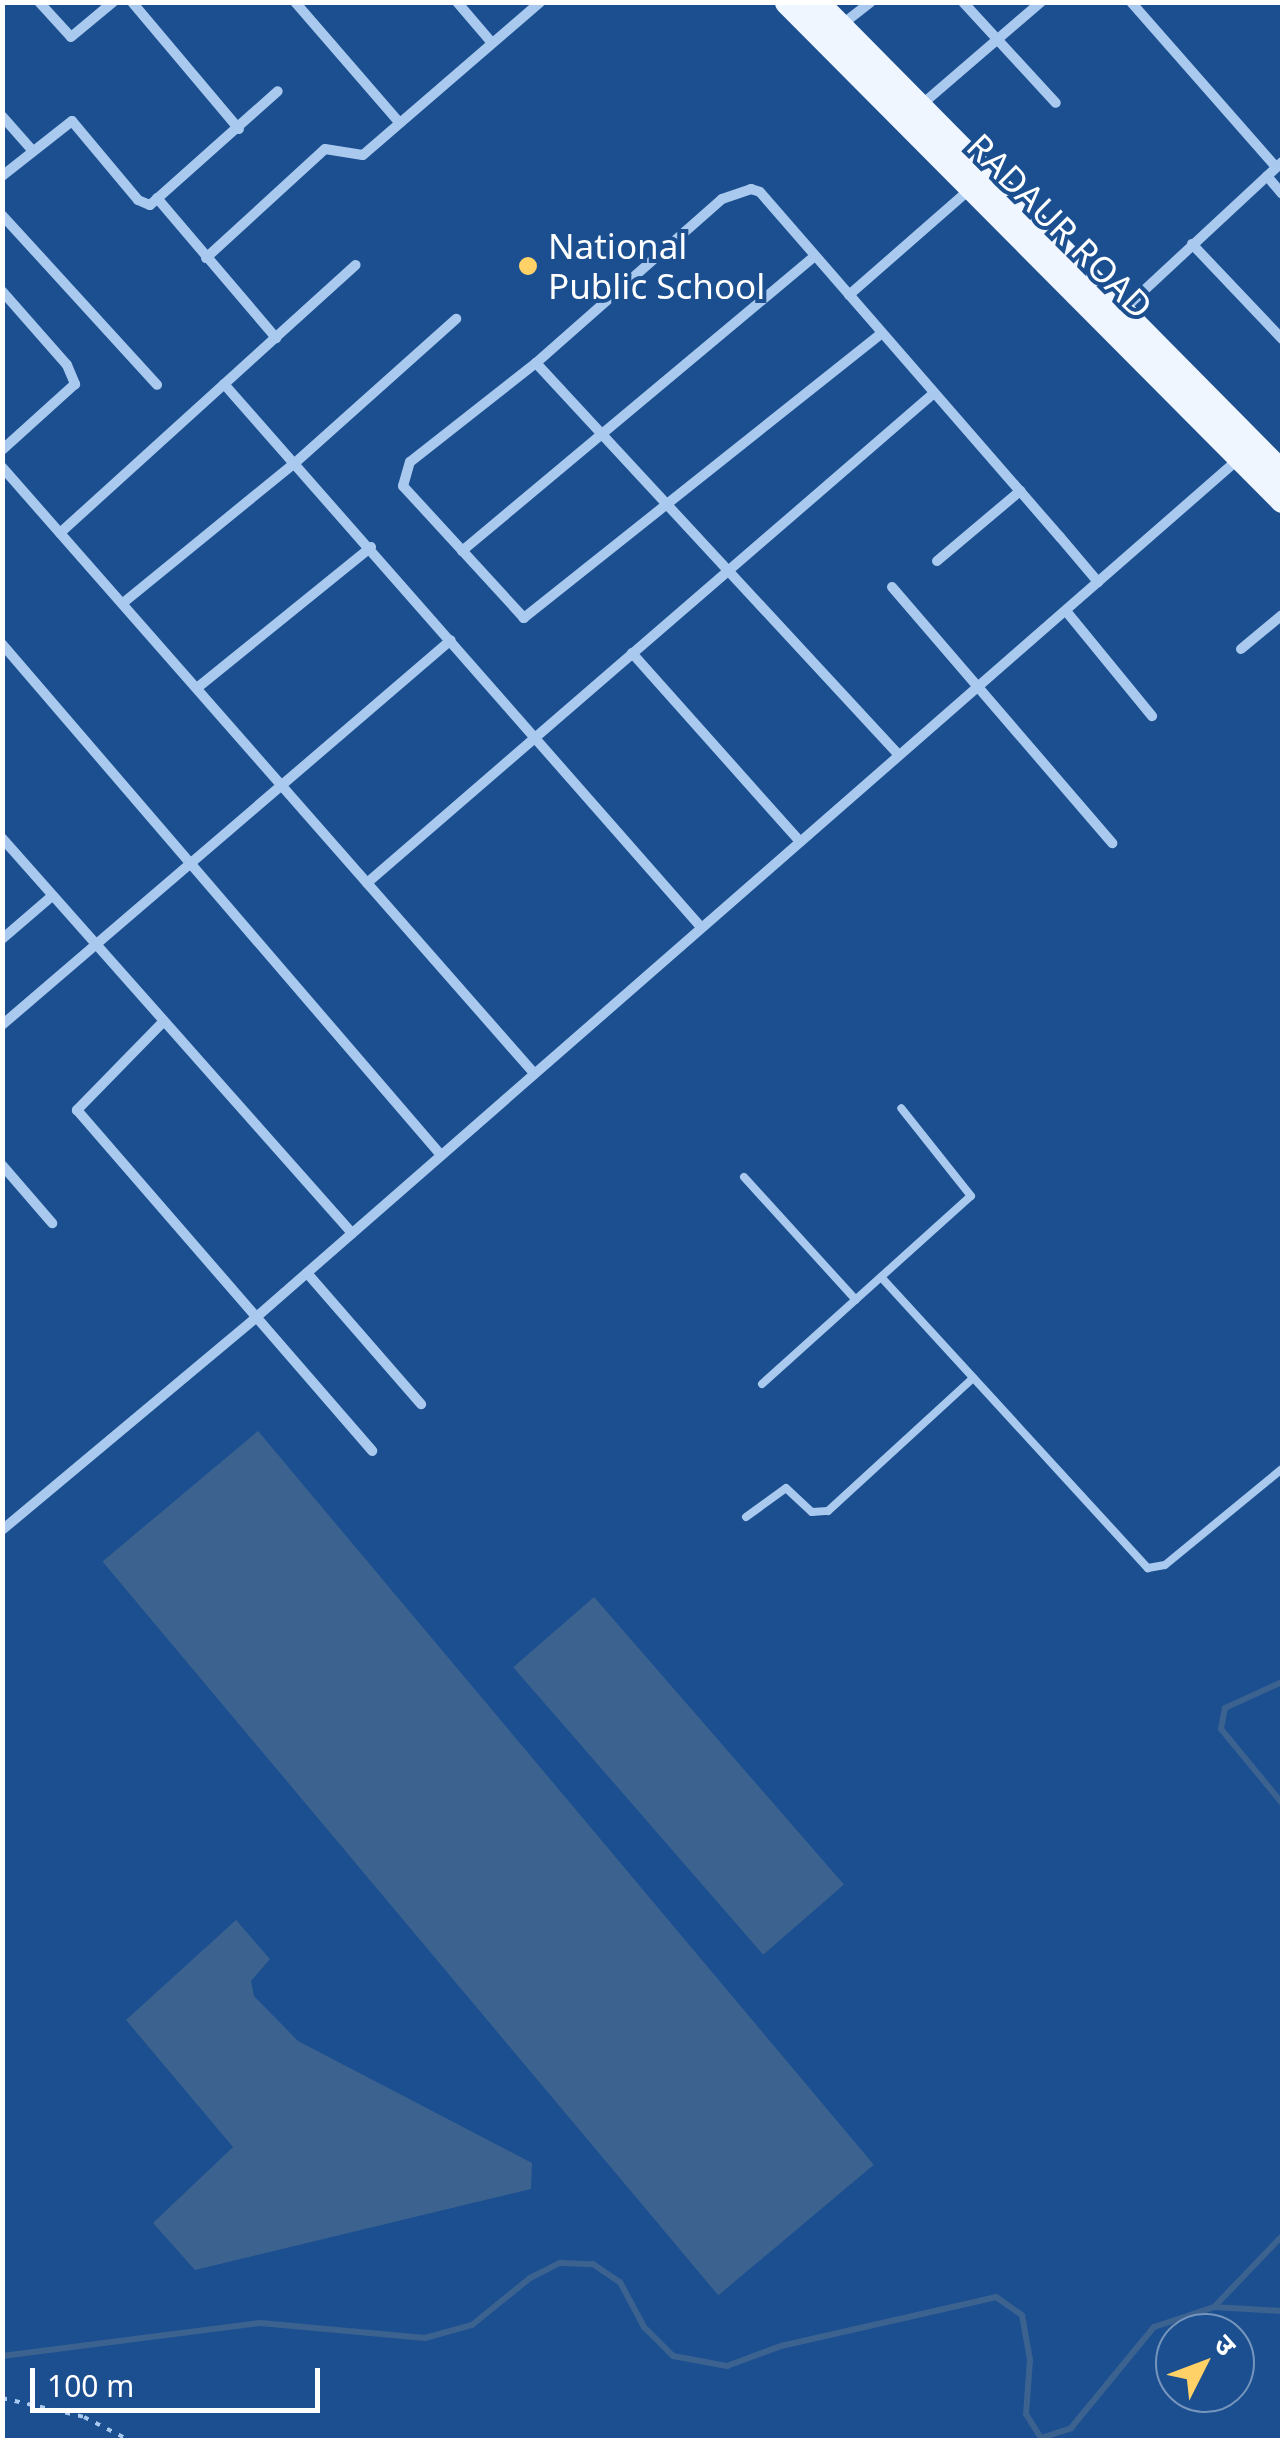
<!DOCTYPE html>
<meta charset="utf-8">
<style>
body{margin:0}
#map{position:relative;width:1285px;height:2443px;overflow:hidden;background:#1b4f8f;font-family:"Noto Sans","Noto Sans Devanagari",sans-serif}
div>[style]{position:absolute}
.water>*{inset:0;background:#3c6290;transform-origin:0 0}
.stream>*{height:6px;margin:-3px;padding:0 3px;transform-origin:3px;border-radius:3px;background:#3c6290}
.path>*{height:4px;margin-top:-2px;transform-origin:0;background:repeating-linear-gradient(90deg,#a9c9ee 0 5px,transparent 0 13px)}
.lane>*{height:8px;margin:-4px;padding:0 4px;transform-origin:4px;border-radius:4px;background:#a9c9ee}
.street>*{height:10px;margin:-5px;padding:0 5px;transform-origin:5px;border-radius:5px;background:#a9c9ee}
.primary>*{height:25px;margin:-12.5px;padding:0 12.5px;transform-origin:12.5px;border-radius:12.5px;background:#f0f6ff}
.dots>*{width:28px;height:28px;translate:-50% -50%;box-sizing:border-box;border:5px solid #1b4f8f;border-radius:50%}
span{translate:-50% -50%;white-space:nowrap;text-align:center;line-height:1.15;-webkit-text-stroke:8px #1b4f8f;paint-order:stroke}
.street-label{font-size:35px;color:#fff}
.poi-label{font-size:35px;color:#fff}
.left{translate:0 -50%;text-align:left}
.frame{position:absolute;inset:0;border:5px solid #fff;pointer-events:none}
.north{position:absolute;left:1155px;top:2313px;width:100px;height:100px;box-sizing:border-box;background:#1b4f8f;border:2px solid #7695bc;border-radius:50%;rotate:48deg;font-size:28px;font-weight:700;line-height:40px;text-align:center;color:#fff}
.north::after{content:'';display:block;margin:auto;width:35px;height:45px;background:#ffd166;clip-path:polygon(50% 0,100% 100%,50% 72%,0 100%)}
.scale{position:absolute;left:30px;top:2368px;width:290px;height:45px;box-sizing:border-box;border:5px solid #fff;border-top:0;padding-left:12px;font-size:30px;line-height:35px;white-space:nowrap;color:#fff;-webkit-text-stroke:8px #1b4f8f;paint-order:stroke}
</style>
<div id="map">
<div class="water">
<div style="left:258px;top:1431px;width:958px;height:203px;rotate:50deg"></div>
<div style="left:594px;top:1597px;width:381px;height:107px;rotate:49deg"></div>
<div style="clip-path:polygon(236px 1920px,270px 1959px,251px 1981px,254px 1996px,298px 2041px,532px 2163px,531px 2189px,195px 2270px,153px 2223px,233px 2147px,126px 2020px)"></div>
</div>
<div class="stream">
<div style="left:1282px;top:1682px;width:63px;rotate:155.5deg"></div>
<div style="left:1225px;top:1708px;width:21px;rotate:101deg"></div>
<div style="left:1221px;top:1729px;width:96px;rotate:50.5deg"></div>
<div style="left:1214px;top:2307px;width:98px;rotate:-46.2deg"></div>
<div style="left:2px;top:2356px;width:260px;rotate:-7.3deg"></div>
<div style="left:260px;top:2323px;width:166px;rotate:5.2deg"></div>
<div style="left:425px;top:2338px;width:49px;rotate:-15.5deg"></div>
<div style="left:472px;top:2325px;width:75px;rotate:-39deg"></div>
<div style="left:530px;top:2278px;width:34px;rotate:-27deg"></div>
<div style="left:560px;top:2263px;width:33px;rotate:2deg"></div>
<div style="left:593px;top:2264px;width:32px;rotate:34deg"></div>
<div style="left:620px;top:2282px;width:51px;rotate:61.9deg"></div>
<div style="left:644px;top:2327px;width:41px;rotate:45deg"></div>
<div style="left:673px;top:2356px;width:55px;rotate:10.5deg"></div>
<div style="left:727px;top:2366px;width:58px;rotate:-20.3deg"></div>
<div style="left:781px;top:2346px;width:221px;rotate:-12.8deg"></div>
<div style="left:996px;top:2297px;width:32px;rotate:35deg"></div>
<div style="left:1022px;top:2315px;width:46px;rotate:79.9deg"></div>
<div style="left:1030px;top:2360px;width:54px;rotate:94.2deg"></div>
<div style="left:1026px;top:2414px;width:28px;rotate:58deg"></div>
<div style="left:1041px;top:2438px;width:32px;rotate:-18deg"></div>
<div style="left:1071px;top:2428px;width:131px;rotate:-50.6deg"></div>
<div style="left:1154px;top:2327px;width:63px;rotate:-18.4deg"></div>
<div style="left:1214px;top:2307px;width:68px;rotate:3.4deg"></div>
</div>
<div class="path">
<div style="left:2px;top:2398px;width:84px;rotate:13deg"></div>
<div style="left:84px;top:2417px;width:51px;rotate:27.1deg"></div>
</div>
<div class="lane">
<div style="left:744px;top:1177px;width:166px;rotate:47.7deg"></div>
<div style="left:881px;top:1277px;width:395px;rotate:47.5deg"></div>
<div style="left:1148px;top:1568px;width:17px;rotate:-10deg"></div>
<div style="left:1165px;top:1565px;width:151px;rotate:-39.4deg"></div>
<div style="left:762px;top:1384px;width:281px;rotate:-42deg"></div>
<div style="left:971px;top:1196px;width:112px;rotate:-128.5deg"></div>
<div style="left:746px;top:1517px;width:49px;rotate:-35.9deg"></div>
<div style="left:786px;top:1488px;width:35px;rotate:43deg"></div>
<div style="left:812px;top:1512px;width:16px;rotate:-4deg"></div>
<div style="left:828px;top:1511px;width:197px;rotate:-42.5deg"></div>
</div>
<div class="street">
<div style="left:39px;top:2px;width:47px;rotate:47.6deg"></div>
<div style="left:71px;top:37px;width:55px;rotate:-39.8deg"></div>
<div style="left:132px;top:2px;width:166px;rotate:49.9deg"></div>
<div style="left:295px;top:2px;width:159px;rotate:49.1deg"></div>
<div style="left:457px;top:2px;width:54px;rotate:49.5deg"></div>
<div style="left:963px;top:2px;width:137px;rotate:47.4deg"></div>
<div style="left:1131px;top:2px;width:220px;rotate:48.7deg"></div>
<div style="left:840px;top:26px;width:39px;rotate:-38deg"></div>
<div style="left:920px;top:106px;width:160px;rotate:-40.7deg"></div>
<div style="left:2px;top:116px;width:45px;rotate:48.6deg"></div>
<div style="left:2px;top:176px;width:89px;rotate:-38.2deg"></div>
<div style="left:72px;top:121px;width:103px;rotate:50.1deg"></div>
<div style="left:138px;top:200px;width:13px;rotate:23deg"></div>
<div style="left:150px;top:205px;width:171px;rotate:-41.7deg"></div>
<div style="left:1267px;top:176px;width:23px;rotate:50deg"></div>
<div style="left:157px;top:198px;width:184px;rotate:49.6deg"></div>
<div style="left:2px;top:215px;width:230px;rotate:47.6deg"></div>
<div style="left:1192px;top:244px;width:131px;rotate:46.5deg"></div>
<div style="left:206px;top:258px;width:161px;rotate:-42.5deg"></div>
<div style="left:325px;top:149px;width:38px;rotate:9deg"></div>
<div style="left:363px;top:155px;width:234px;rotate:-40.8deg"></div>
<div style="left:2px;top:291px;width:98px;rotate:48.7deg"></div>
<div style="left:67px;top:365px;width:21px;rotate:67deg"></div>
<div style="left:75px;top:384px;width:98px;rotate:137.9deg"></div>
<div style="left:849px;top:295px;width:161px;rotate:-41.2deg"></div>
<div style="left:1124px;top:309px;width:216px;rotate:-42.9deg"></div>
<div style="left:882px;top:333px;width:458px;rotate:141.5deg"></div>
<div style="left:524px;top:618px;width:179px;rotate:-132.5deg"></div>
<div style="left:403px;top:486px;width:25px;rotate:-74deg"></div>
<div style="left:410px;top:462px;width:160px;rotate:-38.2deg"></div>
<div style="left:536px;top:363px;width:248px;rotate:-41.4deg"></div>
<div style="left:722px;top:199px;width:31px;rotate:-19deg"></div>
<div style="left:751px;top:189px;width:9px;rotate:18deg"></div>
<div style="left:760px;top:192px;width:457px;rotate:49deg"></div>
<div style="left:1060px;top:537px;width:59px;rotate:49.8deg"></div>
<div style="left:536px;top:363px;width:533px;rotate:47.21deg"></div>
<div style="left:224px;top:384px;width:721px;rotate:48.71deg"></div>
<div style="left:2px;top:467px;width:805px;rotate:48.73deg"></div>
<div style="left:60px;top:533px;width:399px;rotate:-42.2deg"></div>
<div style="left:462px;top:551px;width:460px;rotate:-39.9deg"></div>
<div style="left:937px;top:561px;width:109px;rotate:-40.1deg"></div>
<div style="left:892px;top:587px;width:338px;rotate:49.3deg"></div>
<div style="left:123px;top:603px;width:223px;rotate:-39.2deg"></div>
<div style="left:296px;top:462px;width:215px;rotate:-41.8deg"></div>
<div style="left:1066px;top:611px;width:136px;rotate:50.7deg"></div>
<div style="left:2px;top:644px;width:672px;rotate:49.34deg"></div>
<div style="left:1241px;top:649px;width:53px;rotate:-39.7deg"></div>
<div style="left:632px;top:653px;width:249px;rotate:48.3deg"></div>
<div style="left:197px;top:688px;width:224px;rotate:-39deg"></div>
<div style="left:2px;top:838px;width:528px;rotate:48.46deg"></div>
<div style="left:367px;top:883px;width:749px;rotate:-40.83deg"></div>
<div style="left:2px;top:939px;width:66px;rotate:-40.7deg"></div>
<div style="left:162px;top:1023px;width:122px;rotate:134.3deg"></div>
<div style="left:77px;top:1110px;width:451px;rotate:49.1deg"></div>
<div style="left:2px;top:1025px;width:591px;rotate:-40.61deg"></div>
<div style="left:2px;top:1165px;width:77px;rotate:49.2deg"></div>
<div style="left:307px;top:1273px;width:174px;rotate:49deg"></div>
<div style="left:2px;top:1530px;width:327px;rotate:-39.9deg"></div>
<div style="left:253px;top:1320px;width:1312px;rotate:-41.14deg"></div>
</div>
<div class="primary">
<div style="left:787px;top:2px;width:702px;rotate:45.17deg"></div>
<div style="left:816px;top:2px;width:663px;rotate:45.31deg"></div>
</div>
<div class="dots">
<div style="left:528px;top:266px;background:#ffd166"></div>
</div>
<div class="street-label">
<span style="left:1060px;top:226px;rotate:45deg">RADAUR ROAD</span>
</div>
<div class="poi-label">
<span class="left" style="left:548px;top:266px">National<br>Public School</span>
</div>
<div class="frame"></div>
<div class="north">उ</div>
<div class="scale">100 m</div>
</div>
